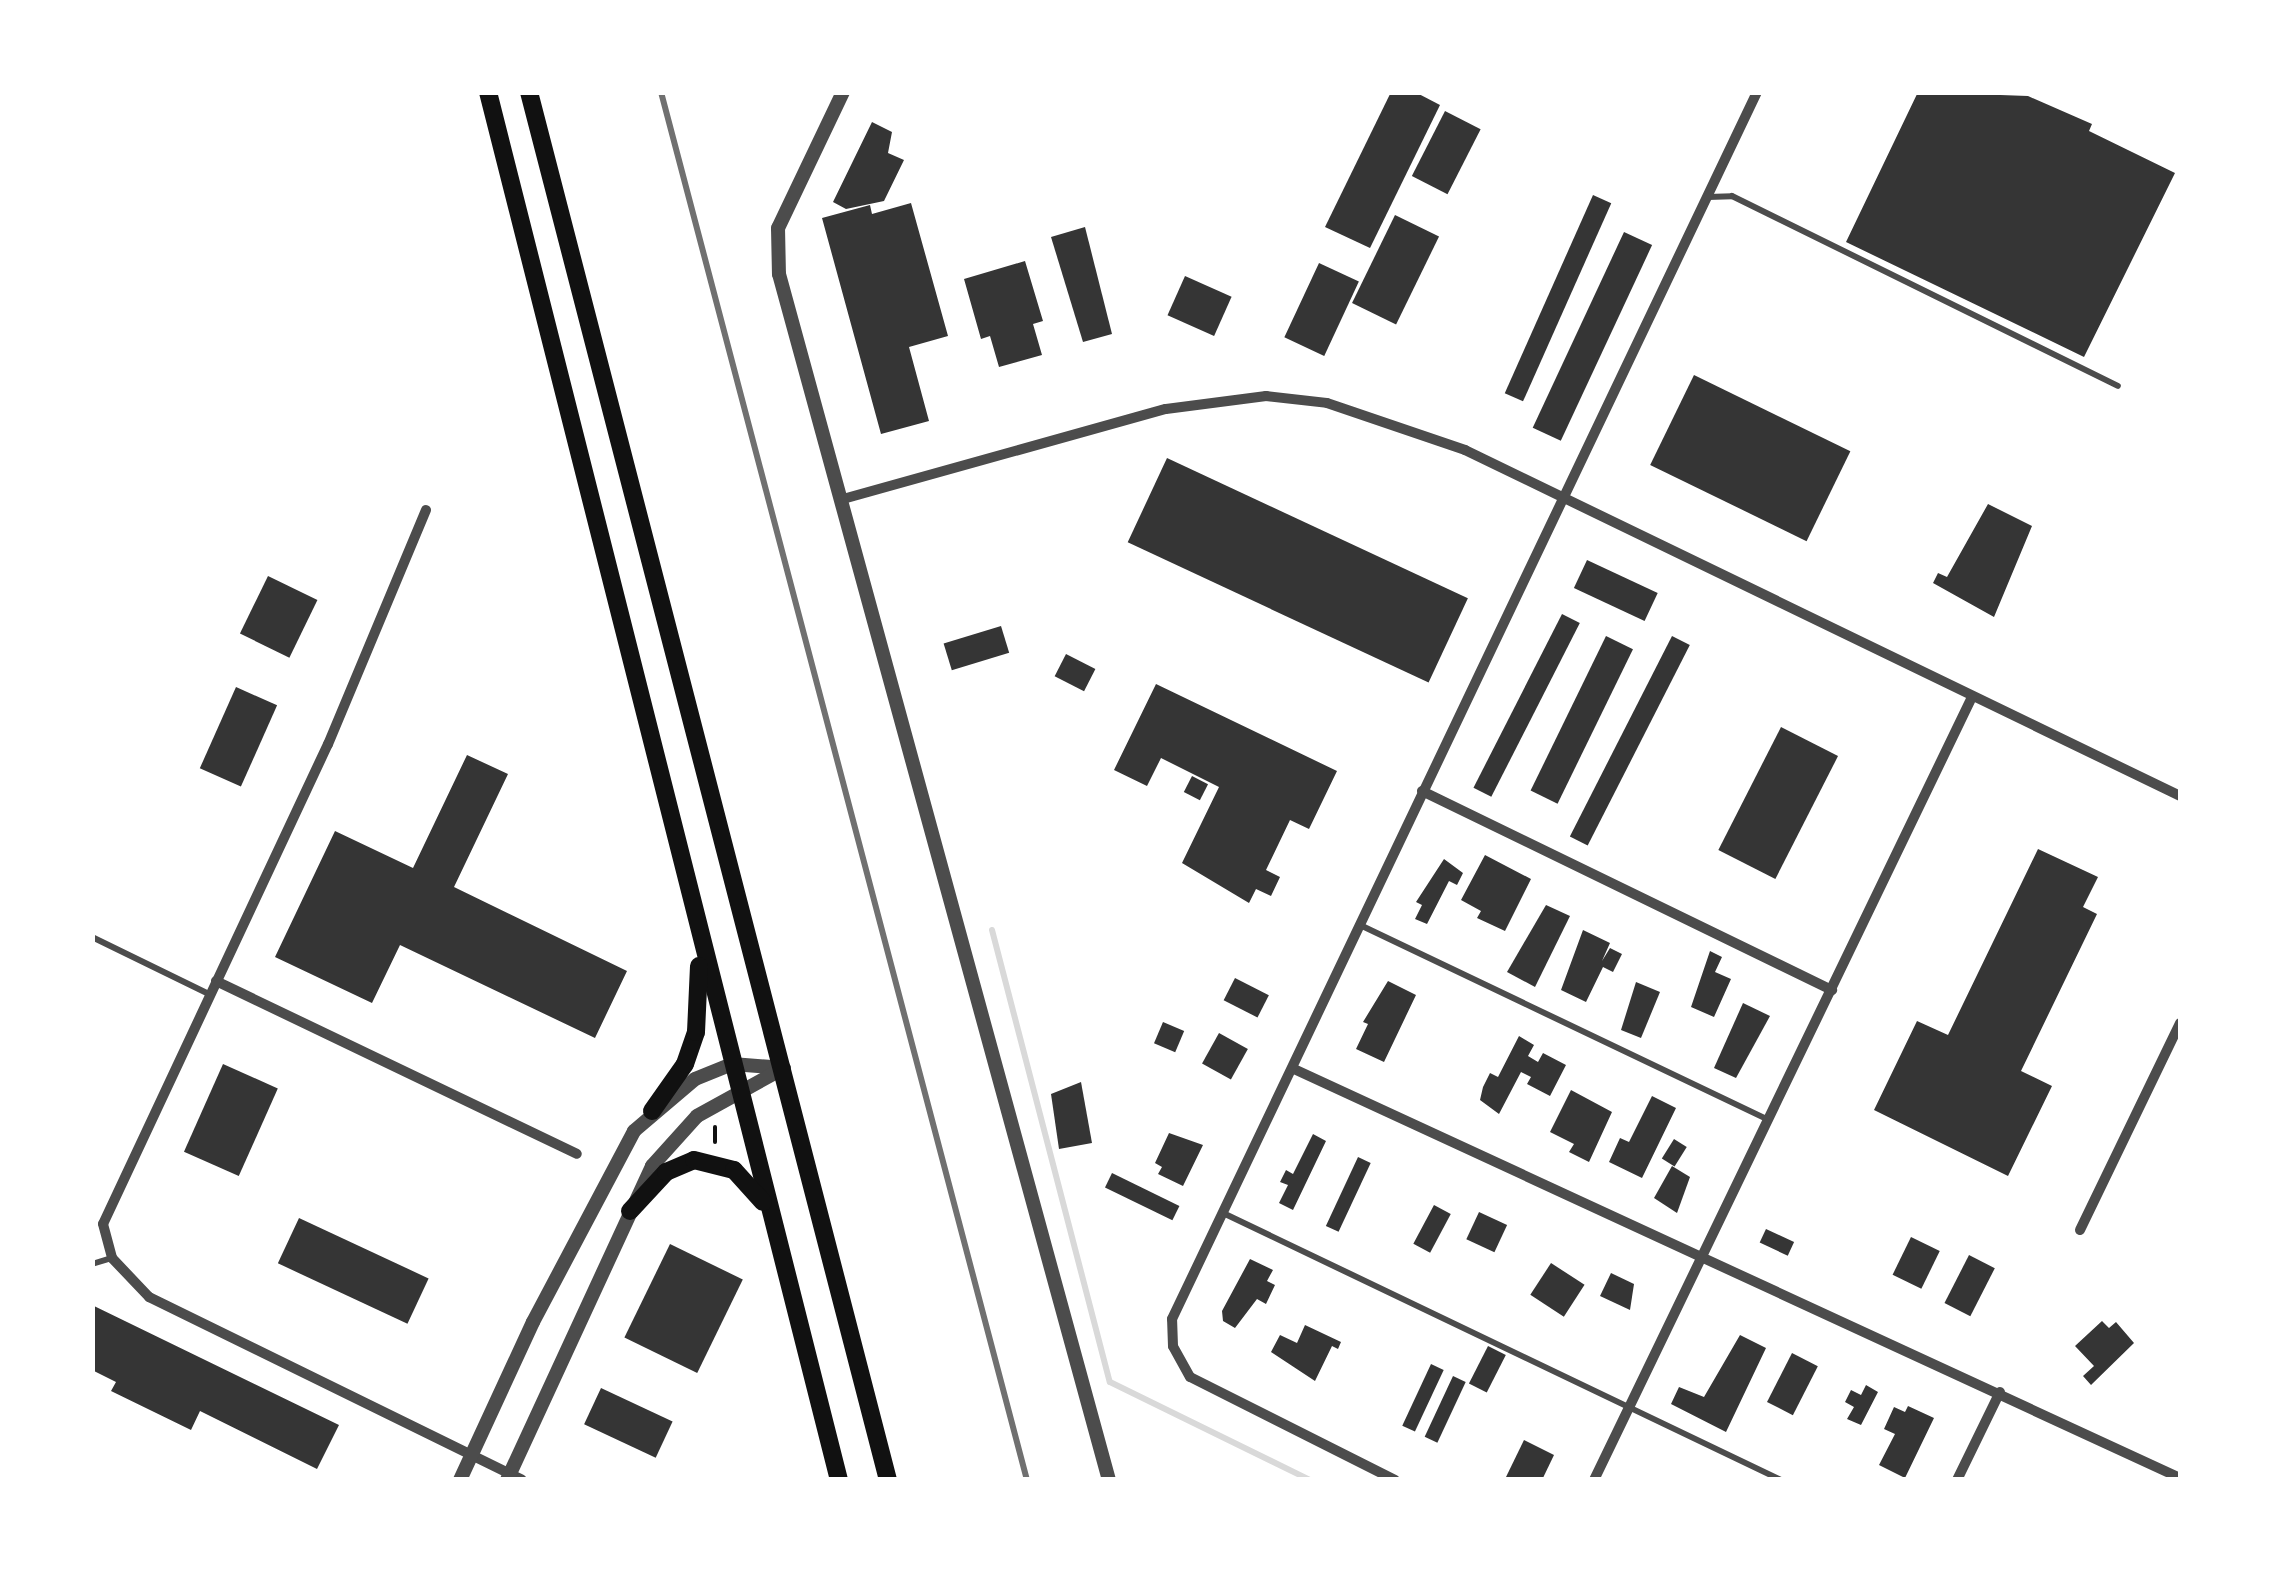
<!DOCTYPE html>
<style>
body{margin:0}
#map{position:relative;width:2273px;height:1572px;overflow:hidden;background:#fff;font-family:Georgia,serif}
div>[style]{position:absolute}
.stream>*{height:6px;margin:-3px;padding:0 3px;transform-origin:3px;border-radius:3px;background:#d9d9d9}
.building>*{inset:0;background:#353535;transform-origin:0 0}
.path>*{height:4px;margin:-2px;padding:0 2px;transform-origin:2px;border-radius:2px;background:#111}
.service>*{height:6px;margin:-3px;padding:0 3px;transform-origin:3px;border-radius:3px;background:#4c4c4c}
.minor>*{height:10px;margin:-5px;padding:0 5px;transform-origin:5px;border-radius:5px;background:#4c4c4c}
.tertiary>*{height:14px;margin:-7px;padding:0 7px;transform-origin:7px;border-radius:7px;background:#4c4c4c}
.primary>*{height:18px;margin:-9px;padding:0 9px;transform-origin:9px;border-radius:9px;background:#111}
.rail>*{height:6px;margin:-3px;padding:0 3px;transform-origin:3px;border-radius:3px;background:#707070}
span{translate:-50% -50%;white-space:nowrap;text-align:center;line-height:1.15;-webkit-text-stroke:10px #fff;paint-order:stroke}
.frame{position:absolute;inset:0;border:95px solid #fff;pointer-events:none}
</style>
<div id="map">
<div class="stream">
<div style="left:992px;top:930px;width:467px;rotate:75.4deg"></div>
<div style="left:1110px;top:1382px;width:223px;rotate:26.1deg"></div>
</div>
<div class="building">
<div style="clip-path:polygon(1391px 92px,1415px 92px,1440px 105px,1370px 248px,1325px 227px)"></div>
<div style="clip-path:polygon(1918px 92px,2028px 96px,2092px 124px,2089px 131px,2175px 173px,2084px 357px,1846px 242px)"></div>
<div style="left:1445px;top:111px;width:40px;height:73px;rotate:27deg"></div>
<div style="clip-path:polygon(872px 122px,892px 132px,888px 153px,904px 160px,884px 201px,846px 209px,833px 202px)"></div>
<div style="left:1593px;top:195px;width:20px;height:217px;rotate:24deg"></div>
<div style="clip-path:polygon(911px 203px,948px 336px,909px 347px,929px 421px,881px 434px,822px 218px,870px 205px,872px 214px)"></div>
<div style="left:1395px;top:215px;width:49px;height:98px;rotate:26deg"></div>
<div style="clip-path:polygon(1085px 227px,1112px 334px,1083px 342px,1051px 237px)"></div>
<div style="left:1624px;top:232px;width:31px;height:216px;rotate:25deg"></div>
<div style="clip-path:polygon(1025px 261px,1043px 321px,1033px 324px,1042px 355px,999px 367px,990px 336px,981px 339px,964px 279px)"></div>
<div style="left:1319px;top:263px;width:44px;height:82px;rotate:25deg"></div>
<div style="left:1185px;top:276px;width:51px;height:43px;rotate:24deg"></div>
<div style="left:1694px;top:375px;width:174px;height:100px;rotate:26deg"></div>
<div style="left:1167px;top:458px;width:332px;height:93px;rotate:25deg"></div>
<div style="clip-path:polygon(1988px 504px,2032px 526px,1994px 617px,1933px 583px,1938px 573px,1947px 577px)"></div>
<div style="left:1587px;top:560px;width:78px;height:31px;rotate:25deg"></div>
<div style="left:268px;top:576px;width:55px;height:64px;rotate:26deg"></div>
<div style="left:1562px;top:614px;width:20px;height:195px;rotate:27deg"></div>
<div style="left:1001px;top:626px;width:28px;height:60px;rotate:73deg"></div>
<div style="left:1606px;top:636px;width:30px;height:172px;rotate:26deg"></div>
<div style="left:1672px;top:636px;width:20px;height:225px;rotate:27deg"></div>
<div style="left:1066px;top:654px;width:33px;height:25px;rotate:27deg"></div>
<div style="clip-path:polygon(1156px 684px,1337px 771px,1309px 829px,1290px 820px,1266px 870px,1280px 877px,1271px 896px,1256px 889px,1249px 903px,1182px 863px,1219px 787px,1161px 758px,1147px 786px,1114px 770px)"></div>
<div style="left:236px;top:687px;width:45px;height:89px;rotate:24deg"></div>
<div style="left:1781px;top:727px;width:64px;height:138px;rotate:27deg"></div>
<div style="clip-path:polygon(467px 755px,508px 774px,454px 887px,627px 971px,595px 1038px,400px 945px,372px 1003px,275px 957px,335px 831px,413px 868px)"></div>
<div style="left:1192px;top:776px;width:18px;height:18px;rotate:27deg"></div>
<div style="clip-path:polygon(2038px 849px,2098px 877px,2083px 907px,2097px 914px,2021px 1071px,2052px 1086px,2008px 1176px,1874px 1110px,1917px 1021px,1948px 1035px)"></div>
<div style="clip-path:polygon(1485px 855px,1531px 879px,1505px 931px,1477px 918px,1481px 911px,1461px 900px)"></div>
<div style="clip-path:polygon(1444px 859px,1463px 873px,1457px 885px,1449px 881px,1427px 924px,1415px 919px,1422px 905px,1416px 902px)"></div>
<div style="clip-path:polygon(1546px 905px,1570px 916px,1535px 987px,1507px 972px)"></div>
<div style="clip-path:polygon(1583px 930px,1610px 943px,1602px 961px,1610px 948px,1622px 954px,1613px 972px,1603px 967px,1586px 1002px,1561px 990px)"></div>
<div style="clip-path:polygon(1710px 951px,1722px 957px,1715px 972px,1731px 979px,1714px 1017px,1691px 1007px)"></div>
<div style="left:1235px;top:978px;width:38px;height:25px;rotate:27deg"></div>
<div style="clip-path:polygon(1388px 981px,1416px 995px,1384px 1062px,1356px 1049px,1368px 1024px,1363px 1022px)"></div>
<div style="clip-path:polygon(1636px 982px,1660px 992px,1641px 1038px,1621px 1030px)"></div>
<div style="clip-path:polygon(1743px 1003px,1770px 1016px,1736px 1078px,1714px 1068px)"></div>
<div style="left:1163px;top:1022px;width:23px;height:23px;rotate:23deg"></div>
<div style="left:1219px;top:1033px;width:33px;height:35px;rotate:29deg"></div>
<div style="clip-path:polygon(1519px 1036px,1534px 1045px,1528px 1056px,1538px 1062px,1543px 1053px,1566px 1065px,1550px 1096px,1527px 1084px,1531px 1077px,1521px 1072px,1499px 1114px,1480px 1100px,1483px 1087px,1490px 1073px,1498px 1077px)"></div>
<div style="left:223px;top:1064px;width:60px;height:96px;rotate:24deg"></div>
<div style="clip-path:polygon(1081px 1082px,1092px 1143px,1059px 1149px,1051px 1094px)"></div>
<div style="clip-path:polygon(1571px 1090px,1612px 1112px,1589px 1162px,1569px 1152px,1574px 1144px,1550px 1132px)"></div>
<div style="clip-path:polygon(1652px 1096px,1676px 1108px,1642px 1178px,1609px 1162px,1620px 1138px,1629px 1142px)"></div>
<div style="clip-path:polygon(1169px 1133px,1203px 1145px,1183px 1186px,1158px 1174px,1162px 1167px,1155px 1163px)"></div>
<div style="clip-path:polygon(1313px 1134px,1326px 1141px,1293px 1210px,1279px 1203px,1288px 1185px,1280px 1182px,1286px 1170px,1293px 1174px)"></div>
<div style="left:1674px;top:1139px;width:15px;height:23px;rotate:32deg"></div>
<div style="left:1358px;top:1157px;width:14px;height:76px;rotate:25deg"></div>
<div style="clip-path:polygon(1672px 1166px,1690px 1177px,1677px 1213px,1654px 1198px)"></div>
<div style="left:1112px;top:1173px;width:75px;height:16px;rotate:26deg"></div>
<div style="left:1434px;top:1205px;width:19px;height:44px;rotate:28deg"></div>
<div style="left:1479px;top:1212px;width:31px;height:30px;rotate:25deg"></div>
<div style="left:299px;top:1218px;width:143px;height:50px;rotate:25deg"></div>
<div style="left:1766px;top:1229px;width:31px;height:15px;rotate:25deg"></div>
<div style="left:1911px;top:1237px;width:32px;height:42px;rotate:26deg"></div>
<div style="left:670px;top:1244px;width:81px;height:104px;rotate:26deg"></div>
<div style="left:1969px;top:1255px;width:29px;height:54px;rotate:27deg"></div>
<div style="clip-path:polygon(1250px 1259px,1273px 1270px,1267px 1281px,1275px 1285px,1266px 1304px,1257px 1299px,1235px 1328px,1223px 1321px,1222px 1311px)"></div>
<div style="left:1551px;top:1263px;width:40px;height:38px;rotate:33deg"></div>
<div style="clip-path:polygon(1611px 1273px,1634px 1284px,1630px 1310px,1600px 1296px)"></div>
<div style="clip-path:polygon(92px 1305px,339px 1425px,317px 1469px,200px 1411px,191px 1430px,111px 1391px,116px 1382px,92px 1370px)"></div>
<div style="clip-path:polygon(2102px 1321px,2109px 1328px,2116px 1322px,2134px 1343px,2091px 1385px,2083px 1376px,2094px 1366px,2075px 1346px)"></div>
<div style="clip-path:polygon(1305px 1325px,1341px 1342px,1338px 1349px,1332px 1346px,1315px 1381px,1271px 1352px,1280px 1335px,1297px 1343px)"></div>
<div style="clip-path:polygon(1740px 1335px,1766px 1348px,1726px 1432px,1671px 1404px,1679px 1387px,1704px 1397px)"></div>
<div style="left:1488px;top:1346px;width:20px;height:42px;rotate:27deg"></div>
<div style="left:1792px;top:1353px;width:29px;height:55px;rotate:27deg"></div>
<div style="left:1431px;top:1364px;width:14px;height:68px;rotate:25deg"></div>
<div style="left:1453px;top:1376px;width:14px;height:67px;rotate:25deg"></div>
<div style="clip-path:polygon(1866px 1385px,1878px 1392px,1861px 1425px,1847px 1419px,1854px 1407px,1845px 1402px,1851px 1390px,1861px 1395px)"></div>
<div style="left:601px;top:1388px;width:79px;height:40px;rotate:25deg"></div>
<div style="clip-path:polygon(1908px 1406px,1934px 1418px,1905px 1478px,1879px 1465px,1895px 1434px,1884px 1429px,1894px 1407px,1905px 1412px)"></div>
<div style="clip-path:polygon(1524px 1440px,1554px 1455px,1542px 1480px,1506px 1477px)"></div>
</div>
<div class="path">
<div style="left:715px;top:1142px;width:15px;rotate:-90deg"></div>
</div>
<div class="service">
<div style="left:1708px;top:197px;width:24px;rotate:-2deg"></div>
<div style="left:1732px;top:196px;width:430px;rotate:26.2deg"></div>
<div style="left:1360px;top:925px;width:452px;rotate:25.5deg"></div>
<div style="left:92px;top:937px;width:130px;rotate:26deg"></div>
<div style="left:1223px;top:1213px;width:619px;rotate:25.57deg"></div>
<div style="left:92px;top:1264px;width:21px;rotate:-17deg"></div>
</div>
<div class="minor">
<div style="left:843px;top:499px;width:335px;rotate:-15.6deg"></div>
<div style="left:1166px;top:409px;width:101px;rotate:-7.4deg"></div>
<div style="left:1266px;top:396px;width:61px;rotate:6.5deg"></div>
<div style="left:1327px;top:403px;width:146px;rotate:18.8deg"></div>
<div style="left:1465px;top:450px;width:794px;rotate:25.82deg"></div>
<div style="left:426px;top:510px;width:254px;rotate:112.7deg"></div>
<div style="left:328px;top:744px;width:530px;rotate:115.11deg"></div>
<div style="left:103px;top:1224px;width:35px;rotate:75deg"></div>
<div style="left:112px;top:1258px;width:54px;rotate:46.5deg"></div>
<div style="left:149px;top:1297px;width:415px;rotate:26.1deg"></div>
<div style="left:1422px;top:791px;width:456px;rotate:25.9deg"></div>
<div style="left:216px;top:981px;width:400px;rotate:25.6deg"></div>
<div style="left:1294px;top:1069px;width:976px;rotate:24.78deg"></div>
<div style="left:2080px;top:1230px;width:230px;rotate:-64.2deg"></div>
<div style="left:1395px;top:1480px;width:229px;rotate:-153.3deg"></div>
<div style="left:1190px;top:1377px;width:35px;rotate:-119deg"></div>
<div style="left:1173px;top:1346px;width:27px;rotate:-92deg"></div>
<div style="left:1172px;top:1319px;width:1359px;rotate:-64.51deg"></div>
<div style="left:1594px;top:1480px;width:869px;rotate:-64.23deg"></div>
<div style="left:1957px;top:1480px;width:98px;rotate:-64deg"></div>
</div>
<div class="tertiary">
<div style="left:843px;top:92px;width:151px;rotate:115.5deg"></div>
<div style="left:778px;top:228px;width:46px;rotate:88.8deg"></div>
<div style="left:779px;top:274px;width:1250px;rotate:74.7deg"></div>
<div style="left:460px;top:1480px;width:174px;rotate:-65.2deg"></div>
<div style="left:533px;top:1322px;width:216px;rotate:-62.1deg"></div>
<div style="left:634px;top:1131px;width:80px;rotate:-40.4deg"></div>
<div style="left:695px;top:1079px;width:40px;rotate:-22deg"></div>
<div style="left:732px;top:1064px;width:52px;rotate:4.4deg"></div>
<div style="left:507px;top:1480px;width:346px;rotate:-65.2deg"></div>
<div style="left:652px;top:1166px;width:67px;rotate:-48deg"></div>
<div style="left:697px;top:1116px;width:99px;rotate:-28.9deg"></div>
</div>
<div class="primary">
<div style="left:488px;top:92px;width:1432px;rotate:75.81deg"></div>
<div style="left:529px;top:92px;width:1434px;rotate:75.5deg"></div>
<div style="left:652px;top:1111px;width:57px;rotate:-54.9deg"></div>
<div style="left:685px;top:1064px;width:34px;rotate:-71deg"></div>
<div style="left:696px;top:1032px;width:66px;rotate:-87.4deg"></div>
<div style="left:630px;top:1211px;width:53px;rotate:-47.3deg"></div>
<div style="left:666px;top:1172px;width:30px;rotate:-23deg"></div>
<div style="left:694px;top:1160px;width:41px;rotate:14deg"></div>
<div style="left:734px;top:1170px;width:43px;rotate:47.8deg"></div>
</div>
<div class="rail">
<div style="left:661px;top:92px;width:1435px;rotate:75.23deg"></div>
</div>
<div class="frame"></div>
</div>
